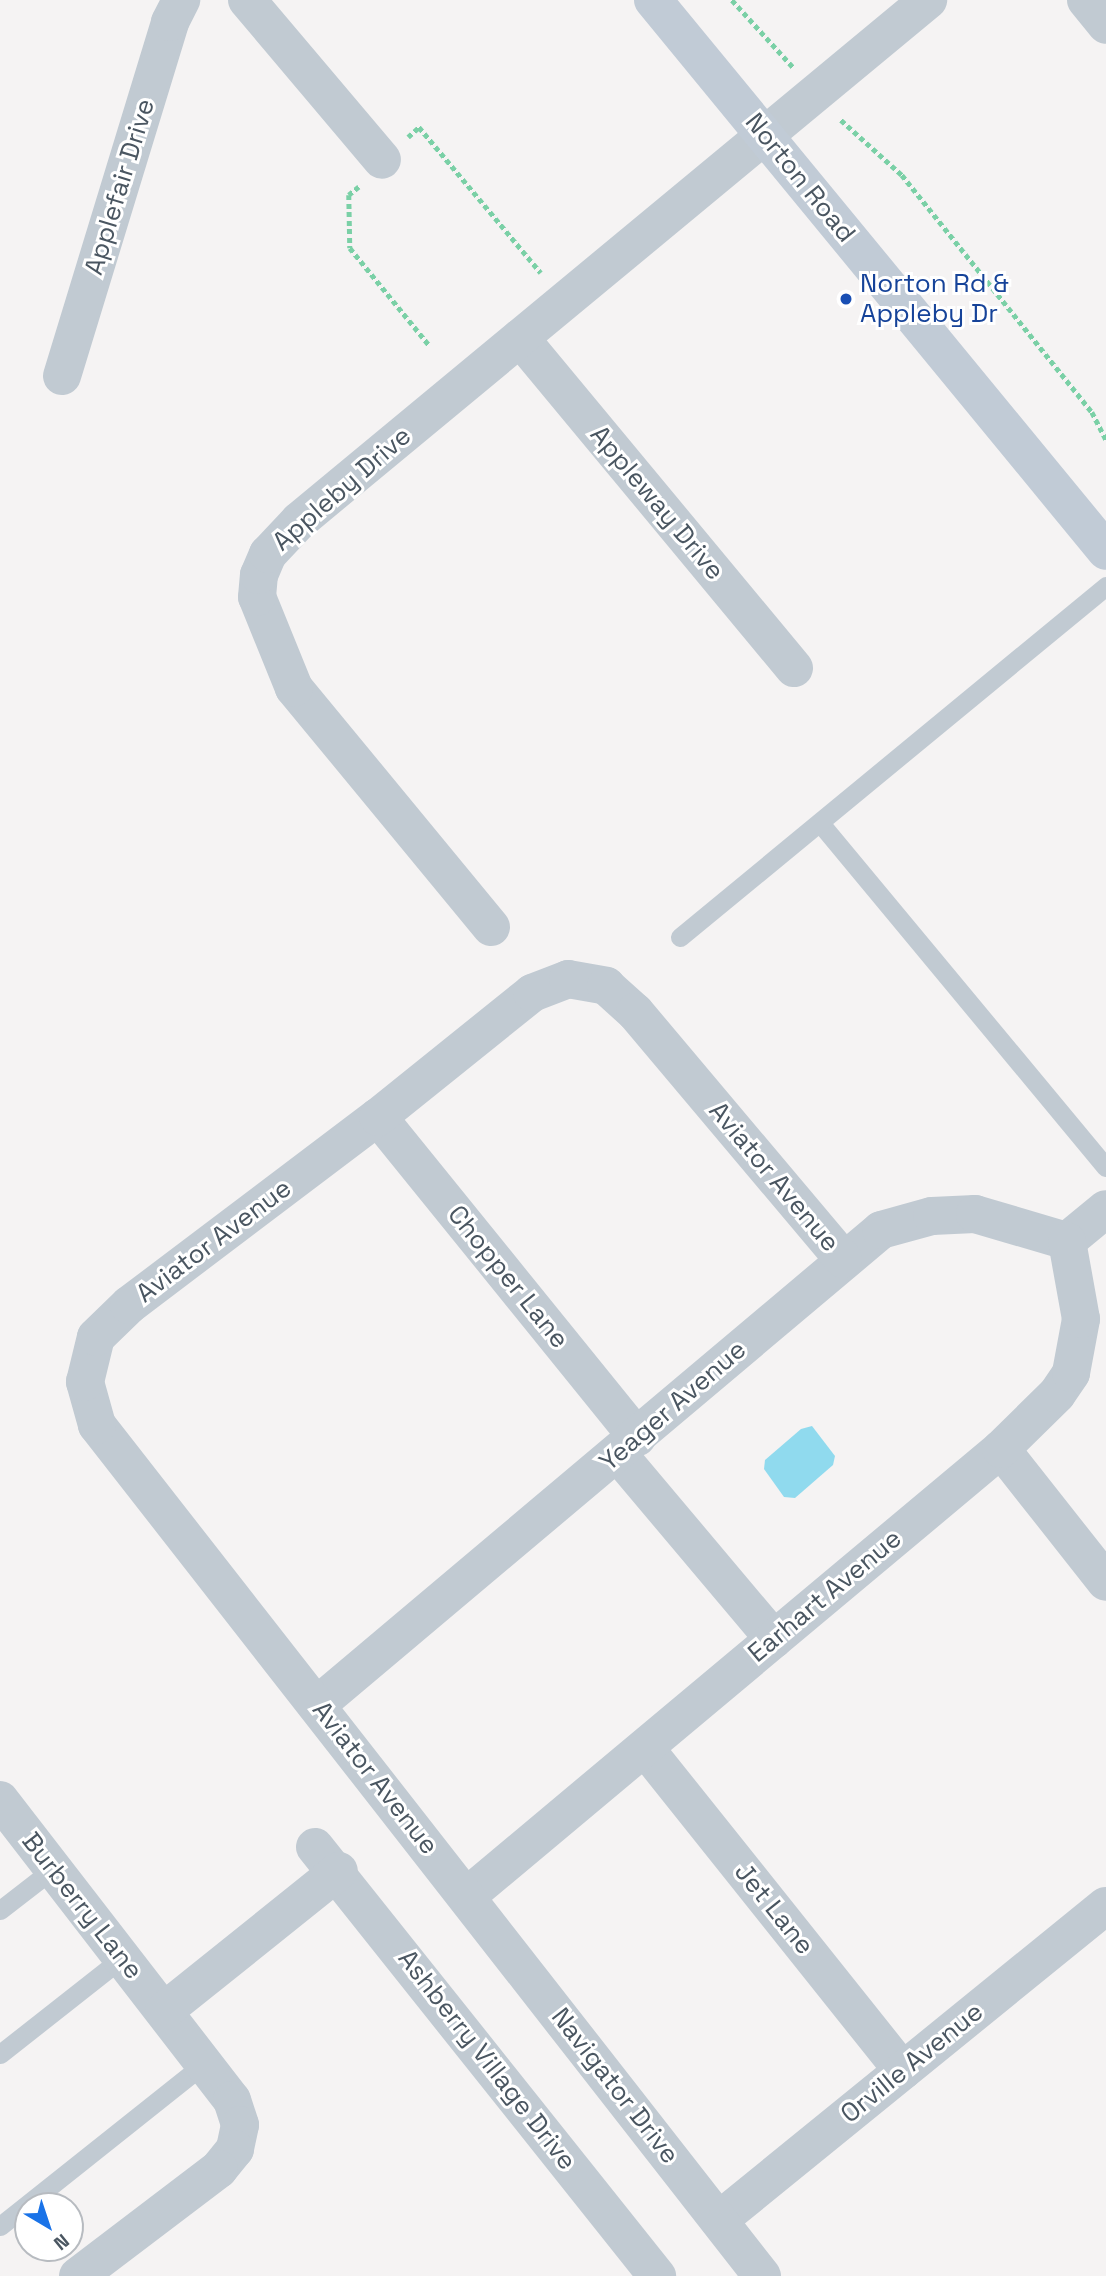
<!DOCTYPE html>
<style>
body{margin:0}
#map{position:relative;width:1106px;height:2276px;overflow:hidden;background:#f5f3f3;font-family:"Space Grotesk",sans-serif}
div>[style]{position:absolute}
.water>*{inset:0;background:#90daee}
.path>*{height:4.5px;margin-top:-2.25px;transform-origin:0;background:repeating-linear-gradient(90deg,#7ad0a6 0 5px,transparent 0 8.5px)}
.lane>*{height:19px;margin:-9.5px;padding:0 9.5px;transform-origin:9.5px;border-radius:9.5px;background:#c1cad2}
.street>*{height:38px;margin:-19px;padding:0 19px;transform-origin:19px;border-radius:19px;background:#c1cad2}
.secondary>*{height:38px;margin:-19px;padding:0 19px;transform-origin:19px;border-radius:19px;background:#c1cbd6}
.dots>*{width:19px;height:19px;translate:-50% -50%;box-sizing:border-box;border:4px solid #fff;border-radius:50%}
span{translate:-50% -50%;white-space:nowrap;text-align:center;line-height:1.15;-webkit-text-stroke:6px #fff;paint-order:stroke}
.street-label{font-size:26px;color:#4a5661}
.transit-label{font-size:26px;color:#164399}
.left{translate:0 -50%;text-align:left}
.north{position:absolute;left:14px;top:2192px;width:70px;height:70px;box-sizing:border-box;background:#fff;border:2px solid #b7bbc0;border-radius:50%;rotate:141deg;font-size:19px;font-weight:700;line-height:28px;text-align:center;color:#4a5661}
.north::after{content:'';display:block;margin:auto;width:24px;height:32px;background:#1a73e8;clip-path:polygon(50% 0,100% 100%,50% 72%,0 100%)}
</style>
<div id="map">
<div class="water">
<div style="clip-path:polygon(812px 1426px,835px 1456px,833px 1465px,795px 1498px,784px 1497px,764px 1469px,765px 1460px,801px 1429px)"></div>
</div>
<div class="path">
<div style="left:732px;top:0;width:91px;rotate:47.7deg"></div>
<div style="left:841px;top:120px;width:82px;rotate:42deg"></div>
<div style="left:902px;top:175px;width:304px;rotate:51.3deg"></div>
<div style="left:1092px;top:412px;width:31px;rotate:63deg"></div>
<div style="left:408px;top:137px;width:15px;rotate:-42deg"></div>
<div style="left:419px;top:127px;width:190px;rotate:50.1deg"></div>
<div style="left:359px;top:187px;width:13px;rotate:141deg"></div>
<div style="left:349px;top:195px;width:53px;rotate:88.9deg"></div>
<div style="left:350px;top:248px;width:127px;rotate:50.8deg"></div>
</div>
<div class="lane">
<div style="left:820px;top:823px;width:447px;rotate:50.3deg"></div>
<div style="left:680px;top:937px;width:552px;rotate:-39.49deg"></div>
<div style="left:0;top:1910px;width:67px;rotate:-37.7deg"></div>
<div style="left:0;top:2054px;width:155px;rotate:-38.2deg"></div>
<div style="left:0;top:2226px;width:260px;rotate:-38.5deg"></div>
</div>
<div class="street">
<div style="left:247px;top:0;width:209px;rotate:49.8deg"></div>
<div style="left:1086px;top:0;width:32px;rotate:51deg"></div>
<div style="left:520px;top:338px;width:429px;rotate:50.3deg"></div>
<div style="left:62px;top:376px;width:370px;rotate:-73deg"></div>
<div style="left:170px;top:22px;width:25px;rotate:-63deg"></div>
<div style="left:491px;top:927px;width:310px;rotate:-129.5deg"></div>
<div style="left:294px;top:688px;width:98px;rotate:-112.1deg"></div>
<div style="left:257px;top:597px;width:22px;rotate:-85deg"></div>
<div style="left:259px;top:575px;width:23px;rotate:-67deg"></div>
<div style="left:268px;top:554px;width:45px;rotate:-46.8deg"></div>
<div style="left:299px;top:521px;width:817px;rotate:-39.63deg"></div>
<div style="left:378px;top:1117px;width:412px;rotate:51deg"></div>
<div style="left:1067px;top:1241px;width:50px;rotate:-39.4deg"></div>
<div style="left:1001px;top:1449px;width:169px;rotate:51.7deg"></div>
<div style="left:618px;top:1454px;width:242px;rotate:49.9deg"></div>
<div style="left:317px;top:1705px;width:737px;rotate:-40.1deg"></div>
<div style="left:881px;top:1230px;width:53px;rotate:-15.4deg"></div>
<div style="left:932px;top:1216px;width:43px;rotate:-2.7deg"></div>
<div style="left:975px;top:1214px;width:96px;rotate:16.4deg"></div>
<div style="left:645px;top:1748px;width:413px;rotate:51.4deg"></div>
<div style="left:0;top:1800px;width:379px;rotate:52.3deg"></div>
<div style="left:232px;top:2100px;width:26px;rotate:72deg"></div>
<div style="left:240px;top:2125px;width:25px;rotate:102deg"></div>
<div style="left:235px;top:2149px;width:26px;rotate:129deg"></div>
<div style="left:219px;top:2169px;width:177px;rotate:142.8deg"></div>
<div style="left:315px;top:1847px;width:549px;rotate:51.44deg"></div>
<div style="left:467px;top:1896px;width:696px;rotate:-39.93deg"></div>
<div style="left:1001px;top:1449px;width:78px;rotate:-44.5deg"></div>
<div style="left:1057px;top:1394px;width:25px;rotate:-56deg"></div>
<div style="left:1071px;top:1373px;width:55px;rotate:-79.5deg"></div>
<div style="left:1081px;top:1319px;width:79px;rotate:-100.2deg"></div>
<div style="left:164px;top:2011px;width:224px;rotate:-38.7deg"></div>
<div style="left:719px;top:2220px;width:498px;rotate:-39.1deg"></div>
<div style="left:762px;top:2276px;width:1080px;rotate:-128.01deg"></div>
<div style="left:97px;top:1425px;width:45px;rotate:-105.6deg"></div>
<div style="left:85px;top:1382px;width:46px;rotate:-76.3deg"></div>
<div style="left:96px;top:1337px;width:46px;rotate:-44.1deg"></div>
<div style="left:129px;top:1305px;width:312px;rotate:-37.1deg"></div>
<div style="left:378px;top:1117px;width:198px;rotate:-38.8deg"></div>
<div style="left:532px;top:993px;width:39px;rotate:-21deg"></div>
<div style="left:568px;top:979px;width:39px;rotate:10deg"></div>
<div style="left:606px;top:986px;width:39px;rotate:42deg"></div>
<div style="left:635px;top:1012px;width:323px;rotate:49.9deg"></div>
</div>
<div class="secondary">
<div style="left:653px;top:0;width:713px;rotate:50.57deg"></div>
</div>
<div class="dots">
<div style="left:846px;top:299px;background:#1a4fb4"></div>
</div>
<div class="street-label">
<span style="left:800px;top:178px;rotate:51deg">Norton Road</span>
<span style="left:120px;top:187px;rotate:-73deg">Applefair Drive</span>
<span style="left:342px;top:489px;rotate:-41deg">Appleby Drive</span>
<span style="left:657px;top:503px;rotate:50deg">Appleway Drive</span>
<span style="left:774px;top:1177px;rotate:50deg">Aviator Avenue</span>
<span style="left:214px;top:1241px;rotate:-37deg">Aviator Avenue</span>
<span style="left:508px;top:1277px;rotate:51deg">Chopper Lane</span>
<span style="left:673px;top:1406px;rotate:-41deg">Yeager Avenue</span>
<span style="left:825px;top:1596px;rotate:-40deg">Earhart Avenue</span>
<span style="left:375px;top:1778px;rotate:52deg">Aviator Avenue</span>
<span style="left:82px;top:1906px;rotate:52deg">Burberry Lane</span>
<span style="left:774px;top:1909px;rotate:51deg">Jet Lane</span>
<span style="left:487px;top:2060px;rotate:52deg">Ashberry Village Drive</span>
<span style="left:912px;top:2063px;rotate:-39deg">Orville Avenue</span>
<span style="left:615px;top:2086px;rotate:52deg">Navigator Drive</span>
</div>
<div class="transit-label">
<span class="left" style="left:860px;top:299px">Norton Rd &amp;<br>Appleby Dr</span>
</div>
<div class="north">N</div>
</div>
